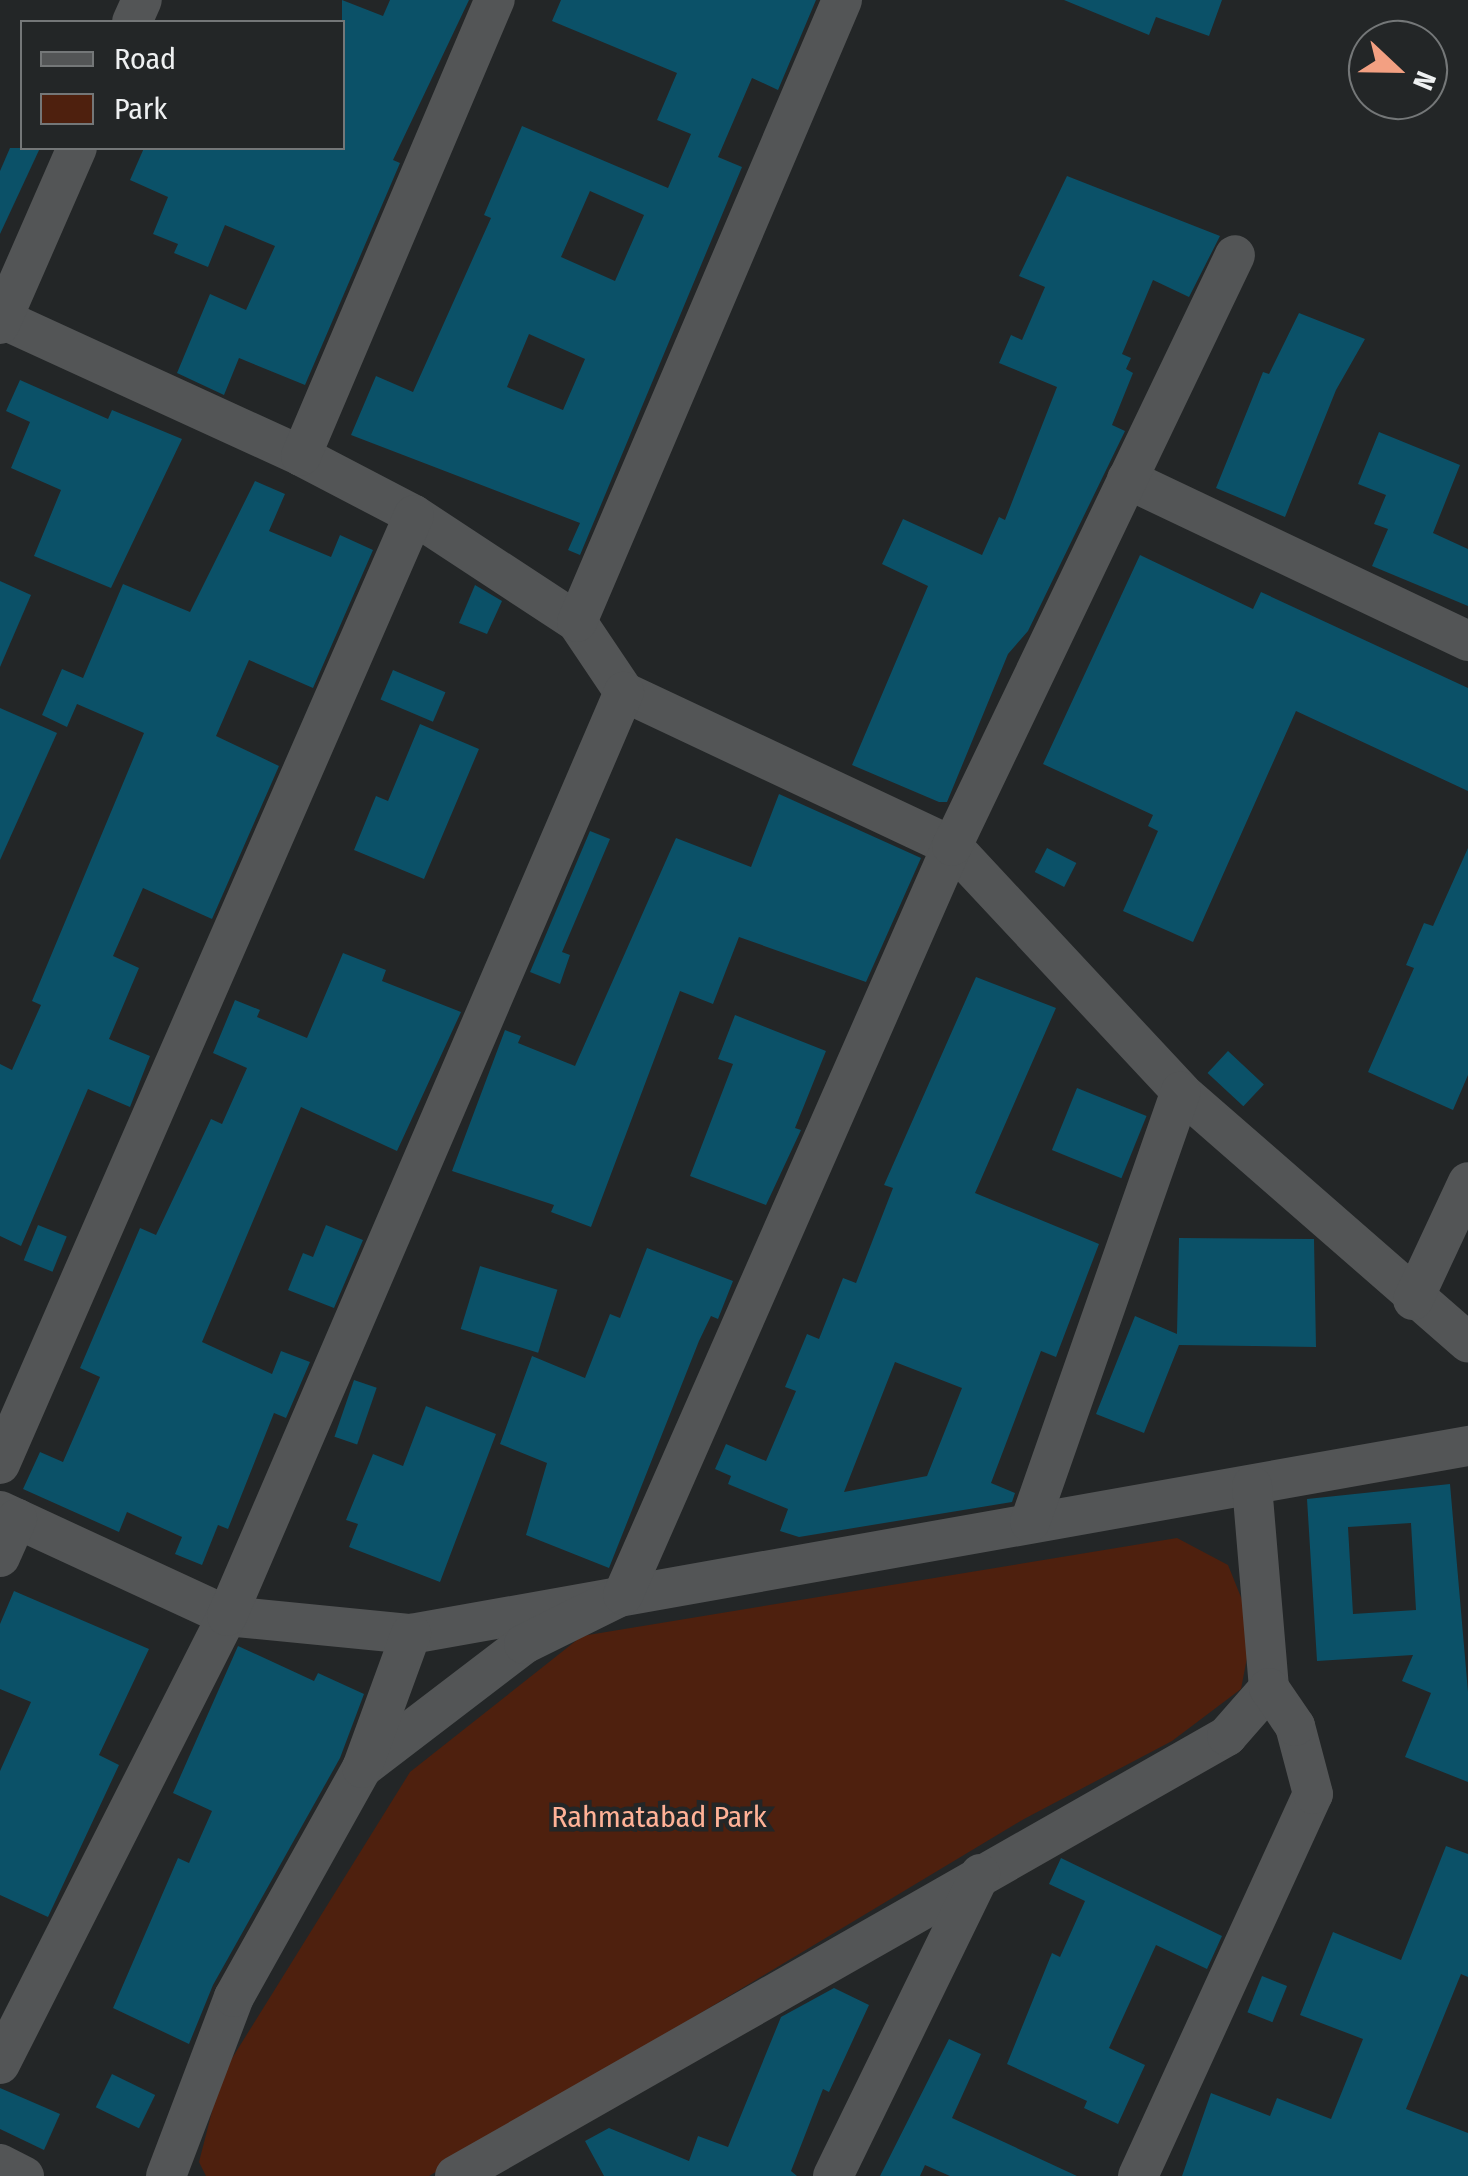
<!DOCTYPE html>
<style>
body{margin:0}
#map{position:relative;width:1468px;height:2176px;overflow:hidden;background:#232627;font-family:"Fira Sans Condensed",sans-serif}
div>[style]{position:absolute}
.green>*{inset:0;background:#4e200e}
.building>*{inset:0;background:#0b5168;transform-origin:0 0}
.minor>*{height:40px;margin:-20px;padding:0 20px;transform-origin:20px;border-radius:20px;background:#535556}
span{translate:-50% -50%;white-space:nowrap;text-align:center;line-height:1.15;-webkit-text-stroke:9px #232627;paint-order:stroke}
.park-label{font-size:30px;color:#ffb297}
.legend{position:absolute;left:20px;top:20px;width:325px;height:130px;box-sizing:border-box;background:#232627;border:2px solid #747778;margin:0;padding:12px 18px;list-style:none;font-size:30px;color:#eef0f1}
.legend li{display:flex;align-items:center;gap:20px;height:50px}
.legend b{width:50px;border:2px solid #747778}
.north{position:absolute;left:1348px;top:20px;width:100px;height:100px;box-sizing:border-box;background:#232627;border:2px solid #747778;border-radius:50%;rotate:112deg;font-size:28px;font-weight:700;line-height:40px;text-align:center;color:#eef0f1}
.north::after{content:'';display:block;margin:auto;width:35px;height:45px;background:#f3a082;clip-path:polygon(50% 0,100% 100%,50% 72%,0 100%)}
</style>
<div id="map">
<div class="green">
<div style="clip-path:polygon(1177px 1538px,1228px 1565px,1253px 1627px,1241px 1689px,1172px 1741px,1024px 1819px,429px 2176px,206px 2176px,199px 2162px,221px 2076px,410px 1772px,582px 1636px)"></div>
</div>
<div class="building">
<div style="clip-path:polygon(342px 0,383px 16px,390px 0,469px 0,393px 160px,400px 163px,305px 385px,239px 358px,224px 395px,177px 373px,210px 294px,246px 310px,275px 246px,225px 225px,208px 267px,174px 253px,178px 244px,153px 234px,168px 197px,130px 180px,144px 148px,342px 148px)"></div>
<div style="clip-path:polygon(evenodd,561px 0,816px 0,778px 90px,752px 78px,718px 157px,742px 167px,580px 555px,568px 550px,580px 523px,351px 435px,376px 376px,413px 392px,491px 218px,484px 215px,522px 126px,668px 188px,691px 134px,657px 120px,677px 73px,552px 21px,561px 0,590px 191px,644px 215px,615px 281px,561px 257px,590px 191px,561px 0,529px 334px,585px 359px,563px 410px,507px 387px,529px 334px)"></div>
<div style="clip-path:polygon(1064px 0,1222px 0,1209px 36px,1156px 17px,1149px 35px)"></div>
<div style="clip-path:polygon(10px 148px,40px 148px,0 234px,0 171px)"></div>
<div style="clip-path:polygon(1067px 176px,1220px 236px,1189px 297px,1153px 280px,1122px 354px,1131px 358px,1126px 369px,1133px 373px,1112px 425px,1125px 431px,1028px 631px,1008px 654px,947px 802px,939px 802px,852px 765px,928px 586px,882px 564px,903px 519px,982px 555px,999px 517px,1005px 520px,1057px 387px,999px 363px,1011px 335px,1022px 340px,1045px 287px,1019px 276px)"></div>
<div style="clip-path:polygon(1299px 313px,1365px 339px,1336px 390px,1285px 517px,1216px 488px,1263px 372px,1269px 374px)"></div>
<div style="clip-path:polygon(20px 380px,108px 419px,112px 410px,182px 439px,111px 588px,34px 556px,61px 490px,11px 468px,30px 422px,6px 411px)"></div>
<div style="clip-path:polygon(1379px 432px,1460px 465px,1433px 533px,1468px 549px,1468px 606px,1372px 566px,1388px 529px,1374px 524px,1386px 495px,1358px 484px)"></div>
<div style="clip-path:polygon(255px 481px,285px 494px,269px 531px,331px 557px,340px 535px,373px 550px,313px 688px,249px 660px,216px 736px,279px 766px,212px 919px,143px 888px,113px 956px,139px 968px,109px 1039px,150px 1056px,130px 1107px,88px 1089px,21px 1246px,0 1236px,0 1064px,12px 1070px,41px 1005px,32px 1001px,144px 733px,77px 704px,67px 727px,42px 715px,62px 669px,83px 678px,123px 584px,190px 612px)"></div>
<div style="clip-path:polygon(1140px 555px,1253px 609px,1261px 592px,1468px 688px,1468px 791px,1296px 711px,1193px 942px,1123px 911px,1158px 831px,1148px 826px,1153px 815px,1043px 764px)"></div>
<div style="clip-path:polygon(0 581px,31px 595px,0 667px)"></div>
<div style="clip-path:polygon(475px 585px,502px 601px,487px 634px,459px 623px)"></div>
<div style="left:393px;top:670px;width:57px;height:32px;rotate:23deg"></div>
<div style="clip-path:polygon(0 708px,57px 733px,0 860px)"></div>
<div style="clip-path:polygon(420px 724px,479px 749px,424px 879px,354px 850px,376px 796px,388px 801px)"></div>
<div style="clip-path:polygon(779px 794px,921px 858px,866px 982px,739px 937px,713px 1004px,680px 991px,591px 1227px,551px 1212px,554px 1205px,452px 1171px,505px 1030px,521px 1036px,518px 1043px,575px 1066px,676px 838px,751px 867px)"></div>
<div style="clip-path:polygon(590px 831px,610px 839px,562px 952px,570px 955px,560px 984px,530px 972px)"></div>
<div style="left:1047px;top:848px;width:33px;height:27px;rotate:27deg"></div>
<div style="clip-path:polygon(1468px 848px,1468px 1075px,1453px 1110px,1368px 1072px,1414px 968px,1406px 965px,1424px 923px,1433px 926px)"></div>
<div style="clip-path:polygon(343px 953px,386px 970px,382px 981px,461px 1012px,397px 1151px,301px 1107px,202px 1342px,272px 1374px,281px 1351px,310px 1362px,286px 1418px,274px 1413px,228px 1529px,218px 1525px,202px 1565px,175px 1554px,182px 1537px,127px 1512px,119px 1532px,23px 1489px,40px 1452px,63px 1462px,100px 1377px,80px 1368px,140px 1228px,156px 1235px,211px 1119px,222px 1124px,247px 1068px,213px 1053px,235px 1000px,260px 1010px,257px 1017px,307px 1038px)"></div>
<div style="clip-path:polygon(evenodd,976px 977px,1056px 1008px,975px 1193px,1099px 1244px,1056px 1357px,1041px 1351px,991px 1483px,1015px 1493px,1012px 1502px,799px 1537px,780px 1531px,788px 1509px,728px 1484px,731px 1476px,715px 1469px,726px 1444px,766px 1461px,796px 1391px,785px 1387px,807px 1334px,819px 1339px,843px 1278px,856px 1283px,893px 1188px,884px 1185px,976px 977px,895px 1362px,962px 1388px,927px 1476px,844px 1492px,895px 1362px)"></div>
<div style="clip-path:polygon(735px 1015px,826px 1051px,795px 1128px,801px 1130px,766px 1205px,690px 1176px,733px 1064px,718px 1059px)"></div>
<div style="left:1228px;top:1051px;width:49px;height:30px;rotate:43deg"></div>
<div style="left:1077px;top:1088px;width:75px;height:67px;rotate:22deg"></div>
<div style="left:38px;top:1225px;width:31px;height:38px;rotate:22deg"></div>
<div style="clip-path:polygon(326px 1225px,363px 1240px,334px 1308px,288px 1290px,303px 1253px,313px 1257px)"></div>
<div style="clip-path:polygon(1179px 1238px,1314px 1239px,1316px 1347px,1179px 1345px,1144px 1433px,1096px 1414px,1135px 1316px,1177px 1334px)"></div>
<div style="clip-path:polygon(647px 1248px,733px 1281px,718px 1319px,711px 1316px,699px 1341px,609px 1568px,526px 1535px,547px 1463px,500px 1444px,532px 1356px,585px 1378px,610px 1314px,620px 1318px)"></div>
<div style="left:480px;top:1266px;width:81px;height:66px;rotate:17deg"></div>
<div style="left:354px;top:1380px;width:24px;height:60px;rotate:19deg"></div>
<div style="clip-path:polygon(426px 1406px,496px 1434px,440px 1582px,349px 1547px,358px 1524px,346px 1520px,373px 1454px,403px 1466px)"></div>
<div style="clip-path:polygon(evenodd,1450px 1484px,1468px 1692px,1468px 1782px,1405px 1757px,1431px 1693px,1402px 1681px,1413px 1655px,1317px 1661px,1307px 1499px,1450px 1484px,1411px 1523px,1416px 1610px,1353px 1614px,1348px 1527px,1411px 1523px)"></div>
<div style="clip-path:polygon(14px 1591px,149px 1649px,99px 1755px,119px 1765px,48px 1917px,0 1895px,0 1771px,31px 1702px,0 1689px,0 1624px)"></div>
<div style="clip-path:polygon(238px 1646px,314px 1681px,318px 1673px,364px 1694px,340px 1758px,213px 1985px,189px 2044px,113px 2008px,178px 1858px,189px 1863px,212px 1811px,173px 1793px)"></div>
<div style="clip-path:polygon(1446px 1846px,1468px 1854px,1468px 1977px,1461px 1974px,1406px 2109px,1468px 2133px,1468px 2176px,1182px 2176px,1211px 2093px,1270px 2116px,1277px 2098px,1331px 2119px,1363px 2039px,1300px 2015px,1333px 1932px,1401px 1960px)"></div>
<div style="clip-path:polygon(1061px 1858px,1222px 1936px,1207px 1969px,1156px 1945px,1109px 2048px,1145px 2065px,1118px 2124px,1084px 2108px,1087px 2101px,1007px 2064px,1052px 1953px,1060px 1957px,1085px 1901px,1049px 1884px)"></div>
<div style="left:1262px;top:1976px;width:27px;height:39px;rotate:22deg"></div>
<div style="clip-path:polygon(834px 1988px,869px 2005px,829px 2092px,823px 2089px,791px 2171px,797px 2176px,604px 2176px,585px 2141px,609px 2128px,689px 2161px,698px 2136px,728px 2147px,781px 2017px)"></div>
<div style="clip-path:polygon(949px 2039px,981px 2054px,952px 2118px,1077px 2176px,950px 2176px,925px 2165px,920px 2176px,880px 2176px)"></div>
<div style="left:112px;top:2074px;width:48px;height:37px;rotate:26deg"></div>
<div style="clip-path:polygon(0 2088px,60px 2114px,44px 2150px,0 2129px)"></div>
</div>
<div class="minor">
<div style="left:132px;top:22px;width:24px;rotate:-66deg"></div>
<div style="left:0;top:318px;width:331px;rotate:24.6deg"></div>
<div style="left:301px;top:456px;width:127px;rotate:27.6deg"></div>
<div style="left:414px;top:515px;width:195px;rotate:33.3deg"></div>
<div style="left:577px;top:622px;width:84px;rotate:56.1deg"></div>
<div style="left:624px;top:692px;width:362px;rotate:25.2deg"></div>
<div style="left:952px;top:846px;width:336px;rotate:47deg"></div>
<div style="left:1181px;top:1092px;width:381px;rotate:41.1deg"></div>
<div style="left:0;top:324px;width:192px;rotate:-66.4deg"></div>
<div style="left:301px;top:456px;width:496px;rotate:-67deg"></div>
<div style="left:1127px;top:479px;width:378px;rotate:25.4deg"></div>
<div style="left:577px;top:622px;width:676px;rotate:-66.92deg"></div>
<div style="left:1413px;top:1300px;width:130px;rotate:-65deg"></div>
<div style="left:0;top:1464px;width:1035px;rotate:-66.43deg"></div>
<div style="left:0;top:1511px;width:250px;rotate:24.8deg"></div>
<div style="left:227px;top:1616px;width:185px;rotate:5.6deg"></div>
<div style="left:411px;top:1634px;width:1074px;rotate:-10.09deg"></div>
<div style="left:1030px;top:1522px;width:456px;rotate:-70.7deg"></div>
<div style="left:0;top:1557px;width:42px;rotate:-65.9deg"></div>
<div style="left:362px;top:1768px;width:204px;rotate:-37.4deg"></div>
<div style="left:524px;top:1644px;width:110px;rotate:-26.3deg"></div>
<div style="left:623px;top:1595px;width:818px;rotate:-66.29deg"></div>
<div style="left:952px;top:846px;width:655px;rotate:-64.41deg"></div>
<div style="left:0;top:2064px;width:502px;rotate:-63.13deg"></div>
<div style="left:227px;top:1616px;width:1006px;rotate:-66.75deg"></div>
<div style="left:0;top:2164px;width:27px;rotate:27deg"></div>
<div style="left:166px;top:2176px;width:191px;rotate:-69.2deg"></div>
<div style="left:234px;top:1997px;width:262px;rotate:-60.8deg"></div>
<div style="left:362px;top:1768px;width:143px;rotate:-69.9deg"></div>
<div style="left:455px;top:2176px;width:889px;rotate:-29.68deg"></div>
<div style="left:1227px;top:1736px;width:64px;rotate:-48.8deg"></div>
<div style="left:1269px;top:1688px;width:203px;rotate:-94.8deg"></div>
<div style="left:833px;top:2176px;width:336px;rotate:-64deg"></div>
<div style="left:1138px;top:2176px;width:420px;rotate:-65.4deg"></div>
<div style="left:1313px;top:1794px;width:70px;rotate:-104.8deg"></div>
<div style="left:1295px;top:1726px;width:46px;rotate:-124.4deg"></div>
</div>
<div class="park-label">
<span style="left:659px;top:1817px">Rahmatabad Park</span>
</div>
<ul class="legend">
<li><b style="height:12px;background:#535556"></b>Road</li>
<li><b style="height:28px;background:#4e200e"></b>Park</li>
</ul>
<div class="north">N</div>
</div>
